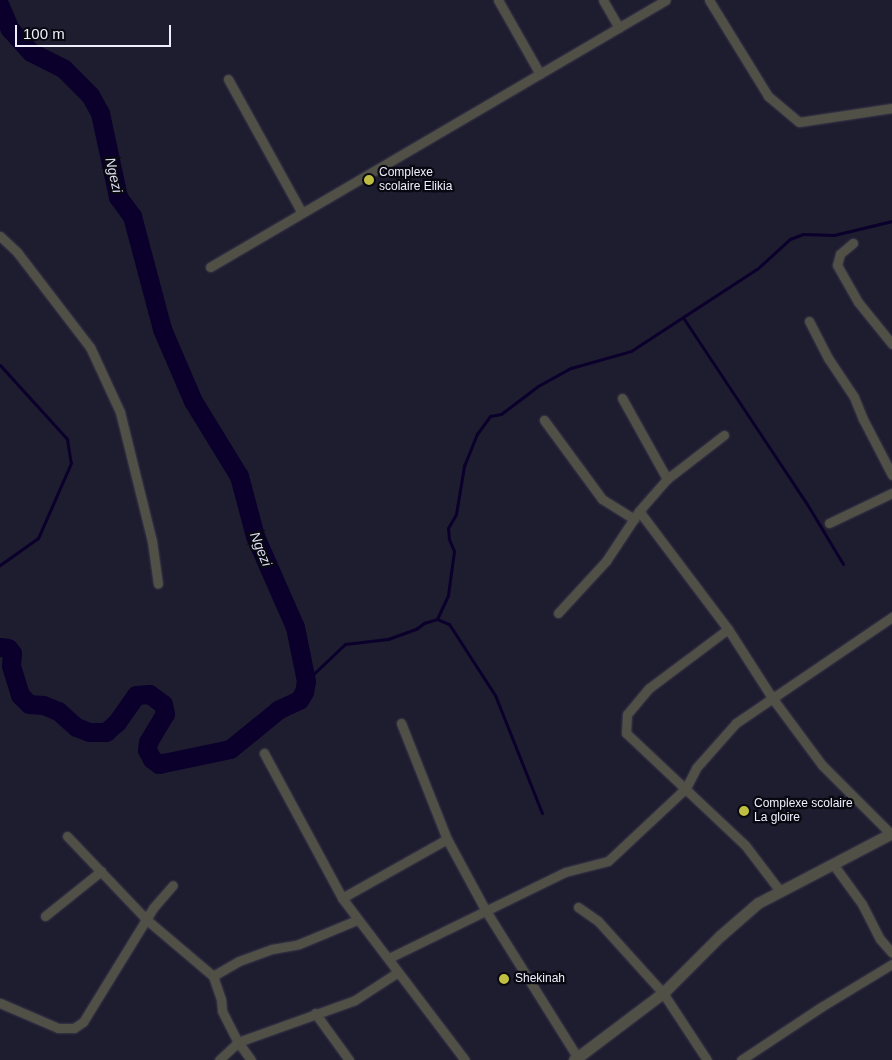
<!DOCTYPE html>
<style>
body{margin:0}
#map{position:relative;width:892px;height:1060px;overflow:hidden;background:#1e1c2f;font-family:Arial,sans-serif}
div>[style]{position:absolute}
.stream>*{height:3px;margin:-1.5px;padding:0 1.5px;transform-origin:1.5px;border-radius:1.5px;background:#0b002b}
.river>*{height:19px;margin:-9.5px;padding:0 9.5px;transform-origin:9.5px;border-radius:9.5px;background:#0b002b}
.roads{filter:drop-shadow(0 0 1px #3b394c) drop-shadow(0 0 1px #3b394c)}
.minor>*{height:9px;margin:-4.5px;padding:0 4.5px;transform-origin:4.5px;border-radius:4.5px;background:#505046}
.tertiary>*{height:11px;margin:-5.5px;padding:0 5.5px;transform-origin:5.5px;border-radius:5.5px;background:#505046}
.dots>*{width:14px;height:14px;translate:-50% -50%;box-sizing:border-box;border:2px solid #080810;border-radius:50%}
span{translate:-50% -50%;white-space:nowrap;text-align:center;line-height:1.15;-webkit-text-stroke:4.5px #080810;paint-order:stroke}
.poi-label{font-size:12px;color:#efeefc}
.left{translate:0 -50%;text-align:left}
.water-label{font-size:14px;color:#dfdef3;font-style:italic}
.scale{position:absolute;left:15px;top:25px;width:156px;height:22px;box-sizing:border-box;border:2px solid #efeefc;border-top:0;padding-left:6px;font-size:15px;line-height:18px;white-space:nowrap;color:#efeefc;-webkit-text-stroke:4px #080810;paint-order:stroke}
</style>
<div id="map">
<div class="stream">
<div style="left:684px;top:319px;width:222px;rotate:56.4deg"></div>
<div style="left:807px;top:504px;width:70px;rotate:59deg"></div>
<div style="left:0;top:365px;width:100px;rotate:47.8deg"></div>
<div style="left:67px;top:439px;width:24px;rotate:81deg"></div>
<div style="left:71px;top:463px;width:82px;rotate:113.7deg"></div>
<div style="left:38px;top:538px;width:47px;rotate:144.6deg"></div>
<div style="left:437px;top:619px;width:13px;rotate:23deg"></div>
<div style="left:449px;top:624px;width:85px;rotate:57.1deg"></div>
<div style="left:495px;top:695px;width:127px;rotate:68.3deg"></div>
<div style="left:306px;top:681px;width:54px;rotate:-43.5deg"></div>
<div style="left:345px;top:644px;width:43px;rotate:-6.6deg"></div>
<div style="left:388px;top:639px;width:30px;rotate:-20deg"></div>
<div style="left:416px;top:629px;width:10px;rotate:-37deg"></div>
<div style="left:424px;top:623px;width:14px;rotate:-17deg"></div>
<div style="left:437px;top:619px;width:26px;rotate:-65deg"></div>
<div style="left:448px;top:595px;width:44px;rotate:-82.2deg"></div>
<div style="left:454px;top:551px;width:13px;rotate:-113deg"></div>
<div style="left:449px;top:539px;width:11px;rotate:-95deg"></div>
<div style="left:448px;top:528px;width:16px;rotate:-60deg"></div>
<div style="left:456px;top:514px;width:49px;rotate:-80.5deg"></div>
<div style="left:464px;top:466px;width:35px;rotate:-68deg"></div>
<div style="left:477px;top:434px;width:22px;rotate:-54deg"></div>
<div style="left:490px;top:416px;width:11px;rotate:-10deg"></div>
<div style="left:501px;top:414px;width:46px;rotate:-37.1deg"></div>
<div style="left:538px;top:386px;width:38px;rotate:-29deg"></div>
<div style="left:571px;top:368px;width:62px;rotate:-15.8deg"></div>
<div style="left:631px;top:351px;width:150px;rotate:-33.1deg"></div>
<div style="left:757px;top:269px;width:45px;rotate:-42.3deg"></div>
<div style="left:790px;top:239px;width:14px;rotate:-21deg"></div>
<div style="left:803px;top:234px;width:31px;rotate:2deg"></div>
<div style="left:834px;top:235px;width:60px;rotate:-13.6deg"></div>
</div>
<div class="river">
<div style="left:0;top:6px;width:25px;rotate:67deg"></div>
<div style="left:10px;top:29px;width:31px;rotate:48deg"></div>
<div style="left:31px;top:52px;width:37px;rotate:27deg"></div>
<div style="left:64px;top:69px;width:37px;rotate:45deg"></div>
<div style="left:90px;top:95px;width:21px;rotate:61deg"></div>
<div style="left:100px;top:113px;width:86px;rotate:77.9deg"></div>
<div style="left:118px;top:197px;width:24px;rotate:54deg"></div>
<div style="left:132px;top:216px;width:117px;rotate:75.1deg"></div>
<div style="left:162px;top:329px;width:78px;rotate:66.7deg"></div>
<div style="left:193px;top:401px;width:88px;rotate:58.5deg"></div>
<div style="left:239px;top:476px;width:62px;rotate:75.1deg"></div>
<div style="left:255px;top:536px;width:99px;rotate:66.3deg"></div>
<div style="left:295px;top:627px;width:55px;rotate:78.5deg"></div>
<div style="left:306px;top:681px;width:11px;rotate:100deg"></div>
<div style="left:304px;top:692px;width:9px;rotate:122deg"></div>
<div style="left:299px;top:700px;width:23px;rotate:155deg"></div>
<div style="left:278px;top:710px;width:62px;rotate:140.9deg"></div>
<div style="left:230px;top:749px;width:73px;rotate:168.1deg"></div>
<div style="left:159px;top:764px;width:9px;rotate:-144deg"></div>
<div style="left:152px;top:759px;width:10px;rotate:-119deg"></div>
<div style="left:147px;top:750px;width:8px;rotate:-83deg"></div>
<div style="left:148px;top:742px;width:33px;rotate:-59deg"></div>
<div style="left:165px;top:714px;width:10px;rotate:-101deg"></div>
<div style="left:163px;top:704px;width:17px;rotate:-144deg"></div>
<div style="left:149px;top:694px;width:13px;rotate:176deg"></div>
<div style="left:136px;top:695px;width:33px;rotate:125deg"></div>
<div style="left:117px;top:722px;width:15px;rotate:138deg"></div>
<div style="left:106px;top:732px;width:17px;rotate:180deg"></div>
<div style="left:89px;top:732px;width:14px;rotate:-159deg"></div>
<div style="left:76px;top:727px;width:24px;rotate:-138deg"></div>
<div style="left:58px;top:711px;width:16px;rotate:-158deg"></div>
<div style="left:43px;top:705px;width:14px;rotate:-176deg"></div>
<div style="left:29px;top:704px;width:13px;rotate:-135deg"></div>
<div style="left:20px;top:695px;width:31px;rotate:-107deg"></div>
<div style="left:11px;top:665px;width:12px;rotate:-85deg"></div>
<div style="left:12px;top:653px;width:6px;rotate:-129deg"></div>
<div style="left:8px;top:648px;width:8px;rotate:-173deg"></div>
</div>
<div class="roads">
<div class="minor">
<div style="left:498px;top:0;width:85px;rotate:60.4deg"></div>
<div style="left:603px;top:0;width:32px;rotate:60deg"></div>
<div style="left:709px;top:0;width:113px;rotate:58.4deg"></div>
<div style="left:768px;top:96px;width:40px;rotate:40deg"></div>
<div style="left:799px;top:122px;width:94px;rotate:-8.6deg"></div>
<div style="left:228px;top:79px;width:153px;rotate:61.1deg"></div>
<div style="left:0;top:236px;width:23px;rotate:43deg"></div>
<div style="left:17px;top:252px;width:120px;rotate:52.5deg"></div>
<div style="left:90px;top:347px;width:72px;rotate:65.2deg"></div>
<div style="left:120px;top:412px;width:133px;rotate:76.1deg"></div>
<div style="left:152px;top:541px;width:43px;rotate:82.1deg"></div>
<div style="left:853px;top:243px;width:17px;rotate:140deg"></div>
<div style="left:840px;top:254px;width:11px;rotate:105deg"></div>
<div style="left:837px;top:265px;width:43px;rotate:60.4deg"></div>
<div style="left:858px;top:302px;width:54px;rotate:51deg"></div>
<div style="left:210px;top:267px;width:528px;rotate:-30.35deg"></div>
<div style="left:809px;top:321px;width:42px;rotate:62.8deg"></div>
<div style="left:828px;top:358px;width:47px;rotate:56.3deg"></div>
<div style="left:854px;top:397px;width:24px;rotate:68deg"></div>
<div style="left:863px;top:419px;width:63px;rotate:62.6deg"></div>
<div style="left:622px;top:398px;width:93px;rotate:60.9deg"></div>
<div style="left:544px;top:420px;width:98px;rotate:53.7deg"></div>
<div style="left:602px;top:499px;width:38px;rotate:32deg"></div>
<div style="left:639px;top:511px;width:148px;rotate:53deg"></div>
<div style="left:728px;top:629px;width:83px;rotate:57.3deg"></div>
<div style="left:773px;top:699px;width:82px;rotate:53.4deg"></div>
<div style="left:822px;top:765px;width:99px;rotate:45deg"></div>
<div style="left:829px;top:523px;width:70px;rotate:-25.5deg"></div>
<div style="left:558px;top:613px;width:71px;rotate:-47.3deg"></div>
<div style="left:606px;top:561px;width:60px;rotate:-56.6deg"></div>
<div style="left:639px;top:511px;width:43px;rotate:-48.8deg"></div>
<div style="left:667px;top:479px;width:72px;rotate:-37.7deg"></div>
<div style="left:728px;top:629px;width:99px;rotate:143.2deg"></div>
<div style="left:649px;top:688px;width:34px;rotate:130deg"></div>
<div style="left:627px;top:714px;width:19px;rotate:93deg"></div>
<div style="left:626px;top:733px;width:163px;rotate:43.3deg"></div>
<div style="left:745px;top:845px;width:58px;rotate:52.7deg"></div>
<div style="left:401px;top:723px;width:125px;rotate:68.4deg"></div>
<div style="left:447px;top:839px;width:82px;rotate:61.6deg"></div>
<div style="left:486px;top:911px;width:173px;rotate:58deg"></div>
<div style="left:264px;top:753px;width:165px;rotate:61.7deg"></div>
<div style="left:342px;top:898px;width:203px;rotate:52.8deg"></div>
<div style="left:67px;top:836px;width:116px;rotate:46.4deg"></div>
<div style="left:147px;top:920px;width:87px;rotate:40.3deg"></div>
<div style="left:213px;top:976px;width:24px;rotate:71deg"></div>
<div style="left:221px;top:999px;width:12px;rotate:85deg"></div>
<div style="left:222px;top:1011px;width:35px;rotate:63deg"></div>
<div style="left:238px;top:1042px;width:22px;rotate:54deg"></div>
<div style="left:833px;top:864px;width:49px;rotate:54.1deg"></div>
<div style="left:862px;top:904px;width:39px;rotate:63deg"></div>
<div style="left:880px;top:939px;width:18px;rotate:49deg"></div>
<div style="left:342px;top:898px;width:120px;rotate:-29.3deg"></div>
<div style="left:578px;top:907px;width:24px;rotate:35deg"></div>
<div style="left:598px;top:921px;width:97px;rotate:47.9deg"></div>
<div style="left:663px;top:993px;width:80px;rotate:56.7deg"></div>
<div style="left:45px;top:916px;width:72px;rotate:-38.8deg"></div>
<div style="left:389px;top:958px;width:196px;rotate:-26deg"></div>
<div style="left:565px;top:872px;width:44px;rotate:-14.3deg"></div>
<div style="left:608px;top:861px;width:107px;rotate:-43.1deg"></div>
<div style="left:686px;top:788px;width:22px;rotate:-63deg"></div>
<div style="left:696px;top:768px;width:60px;rotate:-48.4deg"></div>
<div style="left:736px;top:723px;width:189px;rotate:-34.2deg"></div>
<div style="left:213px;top:976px;width:30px;rotate:-30deg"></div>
<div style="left:239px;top:961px;width:35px;rotate:-20deg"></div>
<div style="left:272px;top:949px;width:27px;rotate:-10deg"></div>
<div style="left:299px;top:944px;width:63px;rotate:-22.5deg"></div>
<div style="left:0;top:1003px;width:63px;rotate:23.3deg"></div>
<div style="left:58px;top:1028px;width:16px"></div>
<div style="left:74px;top:1028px;width:11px;rotate:-34deg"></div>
<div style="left:83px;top:1022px;width:134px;rotate:-58.4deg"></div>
<div style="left:153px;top:908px;width:30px;rotate:-49deg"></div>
<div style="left:315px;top:1013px;width:58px;rotate:54.1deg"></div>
<div style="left:219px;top:1060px;width:26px;rotate:-43deg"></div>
<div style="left:238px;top:1042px;width:124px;rotate:-19.7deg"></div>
<div style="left:355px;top:1000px;width:51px;rotate:-33.1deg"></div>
<div style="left:741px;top:1060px;width:96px;rotate:-33.5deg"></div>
<div style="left:821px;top:1007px;width:83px;rotate:-31.2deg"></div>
</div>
<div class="tertiary">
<div style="left:574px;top:1060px;width:111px;rotate:-37deg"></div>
<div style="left:663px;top:993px;width:81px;rotate:-45deg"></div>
<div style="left:720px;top:936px;width:50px;rotate:-41deg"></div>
<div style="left:758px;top:903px;width:151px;rotate:-27.6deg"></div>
</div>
</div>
<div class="dots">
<div style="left:369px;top:180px;background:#c0be40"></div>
<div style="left:744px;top:811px;background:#c0be40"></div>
<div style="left:504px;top:979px;background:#c0be40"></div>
</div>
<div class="poi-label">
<span class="left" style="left:379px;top:180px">Complexe<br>scolaire Elikia</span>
<span class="left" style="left:754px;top:811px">Complexe scolaire<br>La gloire</span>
<span class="left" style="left:515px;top:979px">Shekinah</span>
</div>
<div class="water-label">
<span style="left:114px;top:175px;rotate:77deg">Ngezi</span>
<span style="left:261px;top:549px;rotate:68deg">Ngezi</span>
</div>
<div class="scale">100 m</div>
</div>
